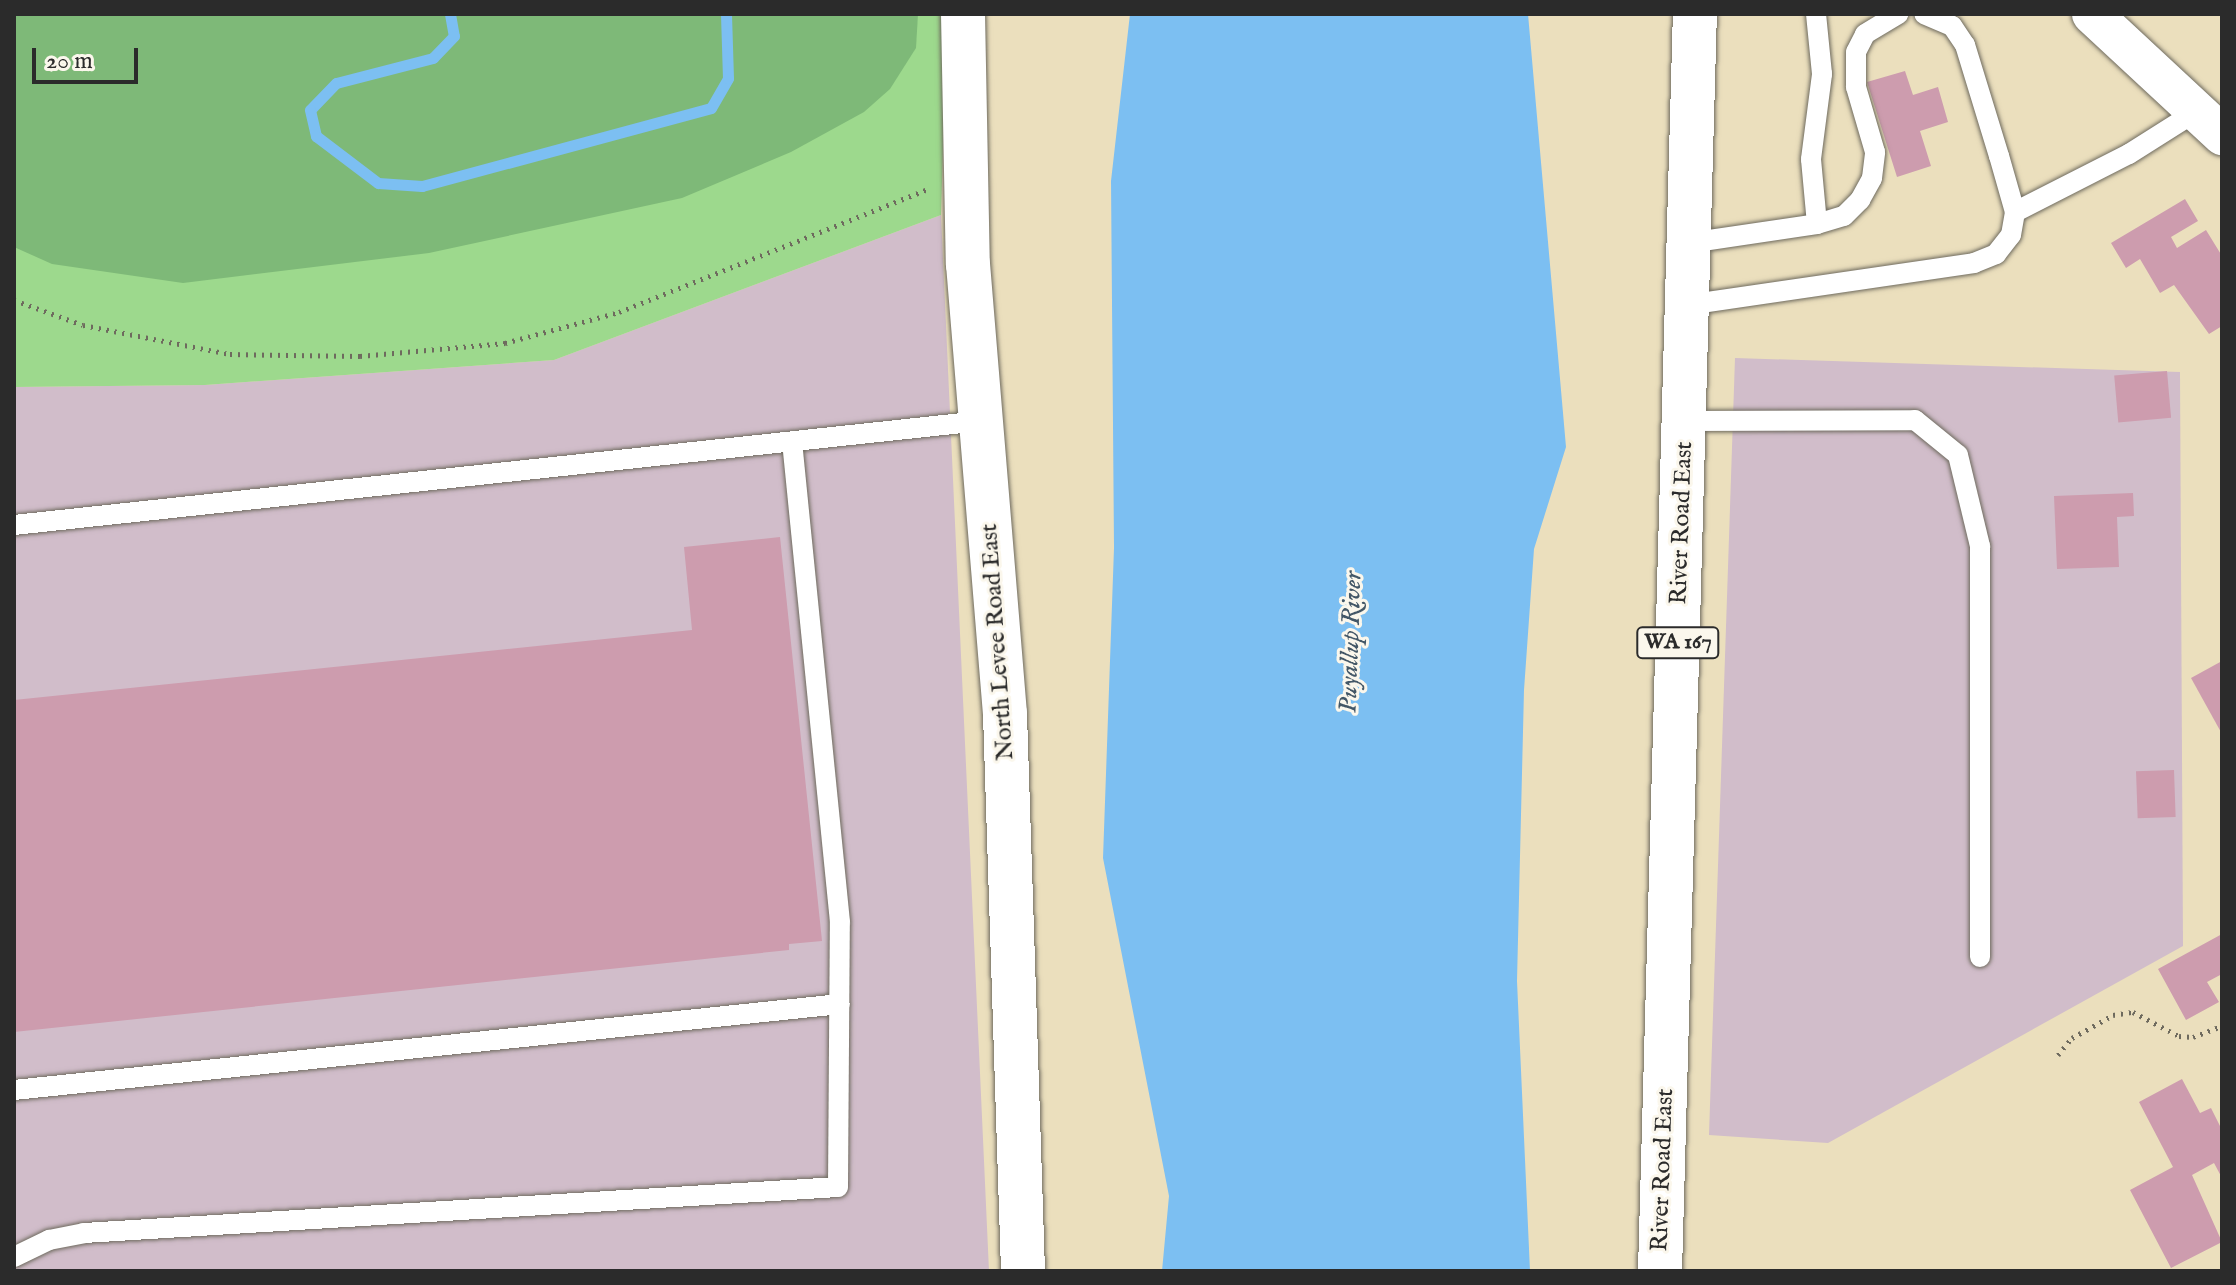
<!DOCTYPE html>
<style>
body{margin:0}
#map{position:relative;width:2236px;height:1285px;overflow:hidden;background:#ebdfbd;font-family:"IM FELL English",serif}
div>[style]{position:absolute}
.industrial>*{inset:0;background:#d1bdca}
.green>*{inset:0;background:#9dd98d}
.forest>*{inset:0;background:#7eb978}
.water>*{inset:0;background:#7cbff2}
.stream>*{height:11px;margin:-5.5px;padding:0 5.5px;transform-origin:5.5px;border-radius:5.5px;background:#7cbff2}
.building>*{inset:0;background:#cd9cae;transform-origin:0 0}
.path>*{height:5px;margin-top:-2.5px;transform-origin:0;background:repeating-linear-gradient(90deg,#6e6a5e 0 2px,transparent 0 8px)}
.roads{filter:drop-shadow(0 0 2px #6e6a5e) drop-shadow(0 0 2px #6e6a5e)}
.lane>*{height:20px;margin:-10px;padding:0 10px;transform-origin:10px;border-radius:10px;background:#fff}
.street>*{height:40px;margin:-20px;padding:0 20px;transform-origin:20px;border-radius:20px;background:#fff}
.secondary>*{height:44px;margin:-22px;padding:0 22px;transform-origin:22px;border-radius:22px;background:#fff}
.primary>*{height:44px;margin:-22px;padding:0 22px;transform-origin:22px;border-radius:22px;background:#fff}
span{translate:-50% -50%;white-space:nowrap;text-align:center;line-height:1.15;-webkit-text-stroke:6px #fbf7ec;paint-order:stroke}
.shield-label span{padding:2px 6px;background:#fbf7ec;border:2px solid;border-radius:6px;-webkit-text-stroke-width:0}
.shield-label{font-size:22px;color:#2b2b2b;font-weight:700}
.street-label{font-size:24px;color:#2b2b2b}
.water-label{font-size:26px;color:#435767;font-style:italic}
.frame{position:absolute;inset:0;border:16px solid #2b2b2b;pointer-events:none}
.scale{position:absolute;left:32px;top:48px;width:106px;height:36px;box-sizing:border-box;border:4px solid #2b2b2b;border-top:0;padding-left:10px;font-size:24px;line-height:28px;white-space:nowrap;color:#2b2b2b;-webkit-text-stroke:6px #fbf7ec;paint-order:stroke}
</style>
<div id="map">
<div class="industrial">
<div style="clip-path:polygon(941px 215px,989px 1271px,14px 1271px,14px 387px,205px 385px,554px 360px)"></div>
<div style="clip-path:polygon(1735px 358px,2180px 372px,2183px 946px,1828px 1143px,1709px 1135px)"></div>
</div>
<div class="green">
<div style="clip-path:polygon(14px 14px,947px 14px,941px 215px,554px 360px,205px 385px,14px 387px)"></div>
</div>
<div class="forest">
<div style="clip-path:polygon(14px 14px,918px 14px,916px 48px,890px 89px,864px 112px,791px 152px,682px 198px,429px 253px,183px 283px,52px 264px,14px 247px)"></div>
</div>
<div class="water">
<div style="clip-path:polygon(1130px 14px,1528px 14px,1566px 447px,1534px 549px,1524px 690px,1517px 981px,1530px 1271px,1162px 1271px,1169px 1196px,1103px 858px,1114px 548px,1111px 181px)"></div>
</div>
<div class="stream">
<div style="left:450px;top:14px;width:22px;rotate:80deg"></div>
<div style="left:454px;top:36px;width:30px;rotate:134deg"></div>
<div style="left:433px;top:58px;width:100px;rotate:165.5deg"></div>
<div style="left:336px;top:83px;width:37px;rotate:134deg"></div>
<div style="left:310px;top:110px;width:27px;rotate:77deg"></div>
<div style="left:316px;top:136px;width:78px;rotate:37.2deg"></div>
<div style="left:378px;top:183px;width:44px;rotate:3.9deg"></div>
<div style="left:422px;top:186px;width:299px;rotate:-15.1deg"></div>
<div style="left:711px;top:108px;width:34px;rotate:-60deg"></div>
<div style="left:728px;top:78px;width:64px;rotate:-91.8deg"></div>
</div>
<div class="building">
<div style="clip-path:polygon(1905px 71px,1913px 95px,1938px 87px,1948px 122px,1920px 131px,1931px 166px,1897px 177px,1867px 82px)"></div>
<div style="clip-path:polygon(2185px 199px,2198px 221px,2171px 237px,2177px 248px,2206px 230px,2222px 256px,2222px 326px,2209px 334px,2174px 285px,2160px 293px,2140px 259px,2126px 268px,2111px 243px)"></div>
<div style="left:2167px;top:371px;width:47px;height:53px;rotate:85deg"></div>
<div style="clip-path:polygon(2133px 493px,2134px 516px,2117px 517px,2119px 567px,2057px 569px,2054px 496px)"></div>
<div style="clip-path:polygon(780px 537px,822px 941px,789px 944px,789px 950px,14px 1032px,14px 700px,692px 630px,684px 547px)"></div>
<div style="clip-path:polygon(2222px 661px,2222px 734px,2191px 678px)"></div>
<div style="left:2174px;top:770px;width:47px;height:38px;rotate:88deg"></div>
<div style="clip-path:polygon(2222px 934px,2222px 974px,2207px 982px,2219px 1002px,2186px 1020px,2158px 969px)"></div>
<div style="clip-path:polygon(2182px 1079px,2200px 1113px,2211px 1108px,2222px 1130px,2222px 1178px,2214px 1163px,2192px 1175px,2222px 1242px,2171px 1268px,2130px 1190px,2173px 1167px,2139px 1102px)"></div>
</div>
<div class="path">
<div style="left:14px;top:300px;width:73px;rotate:19.9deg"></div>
<div style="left:83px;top:325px;width:150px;rotate:11.2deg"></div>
<div style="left:230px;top:354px;width:130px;rotate:0.9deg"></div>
<div style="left:360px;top:356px;width:146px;rotate:-5.1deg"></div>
<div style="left:505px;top:343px;width:118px;rotate:-15.2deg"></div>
<div style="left:619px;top:312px;width:333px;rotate:-21.7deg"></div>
<div style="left:2058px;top:1055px;width:22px;rotate:-51deg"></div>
<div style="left:2072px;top:1038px;width:47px;rotate:-29.3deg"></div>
<div style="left:2113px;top:1015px;width:20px;rotate:-9deg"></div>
<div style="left:2133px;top:1012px;width:52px;rotate:27.6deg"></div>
<div style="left:2179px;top:1036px;width:14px;rotate:4deg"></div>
<div style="left:2193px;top:1037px;width:31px;rotate:-21deg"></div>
</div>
<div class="roads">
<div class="lane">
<div style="left:2015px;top:212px;width:128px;rotate:-27deg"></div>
<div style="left:2129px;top:154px;width:80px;rotate:-32.3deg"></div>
<div style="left:1817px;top:224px;width:28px;rotate:-17deg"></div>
<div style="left:1844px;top:216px;width:23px;rotate:-45deg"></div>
<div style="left:1860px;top:200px;width:25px;rotate:-61deg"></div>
<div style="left:1872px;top:178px;width:26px;rotate:-83deg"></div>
<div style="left:1875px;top:152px;width:68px;rotate:-106.3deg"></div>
<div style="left:1856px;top:87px;width:35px;rotate:-90deg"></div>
<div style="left:1856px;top:52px;width:20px;rotate:-63deg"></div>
<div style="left:1865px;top:34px;width:39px;rotate:-31deg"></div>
<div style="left:1689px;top:243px;width:129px;rotate:-8.4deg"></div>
<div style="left:1817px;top:224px;width:65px;rotate:-95.3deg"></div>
<div style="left:1811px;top:159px;width:86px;rotate:-82.6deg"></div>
<div style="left:1822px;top:74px;width:60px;rotate:-95.7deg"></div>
<div style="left:1687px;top:305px;width:290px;rotate:-8.3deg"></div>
<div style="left:1974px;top:263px;width:24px;rotate:-22deg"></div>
<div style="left:1996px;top:254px;width:24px;rotate:-52deg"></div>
<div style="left:2011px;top:235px;width:23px;rotate:-80deg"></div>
<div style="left:2015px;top:212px;width:58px;rotate:-105.9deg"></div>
<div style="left:1999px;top:156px;width:116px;rotate:-107deg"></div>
<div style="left:1965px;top:45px;width:23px;rotate:-124deg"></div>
<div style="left:1952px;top:26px;width:30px;rotate:-157deg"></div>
<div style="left:1685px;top:421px;width:230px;rotate:-0.2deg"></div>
<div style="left:1915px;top:420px;width:55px;rotate:39.1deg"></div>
<div style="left:1958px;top:455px;width:94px;rotate:76.4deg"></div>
<div style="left:1980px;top:546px;width:411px;rotate:90deg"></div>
<div style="left:14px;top:525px;width:972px;rotate:-6.14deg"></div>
<div style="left:14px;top:1090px;width:830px;rotate:-5.94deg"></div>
<div style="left:14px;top:1257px;width:39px;rotate:-26deg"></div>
<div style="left:49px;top:1240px;width:36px;rotate:-11deg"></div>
<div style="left:84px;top:1233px;width:755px;rotate:-3.49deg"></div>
<div style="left:838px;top:1187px;width:265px;rotate:-89.6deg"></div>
<div style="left:840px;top:922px;width:482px;rotate:-95.7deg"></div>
</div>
<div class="street">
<div style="left:2092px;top:14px;width:178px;rotate:42.9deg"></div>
</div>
<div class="secondary">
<div style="left:963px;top:14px;width:250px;rotate:88.9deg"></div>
<div style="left:968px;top:264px;width:452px;rotate:85.3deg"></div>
<div style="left:1005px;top:714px;width:557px;rotate:88.15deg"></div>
</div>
<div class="primary">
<div style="left:1660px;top:1271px;width:1257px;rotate:-88.41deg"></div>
</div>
</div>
<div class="shield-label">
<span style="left:1678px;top:643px">WA 167</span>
</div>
<div class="street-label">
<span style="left:1682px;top:523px;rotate:-88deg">River Road East</span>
<span style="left:998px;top:642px;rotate:-94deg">North Levee Road East</span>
<span style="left:1663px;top:1170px;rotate:-88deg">River Road East</span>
</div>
<div class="water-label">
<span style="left:1351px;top:642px;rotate:-88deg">Puyallup River</span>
</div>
<div class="frame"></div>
<div class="scale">20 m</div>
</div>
